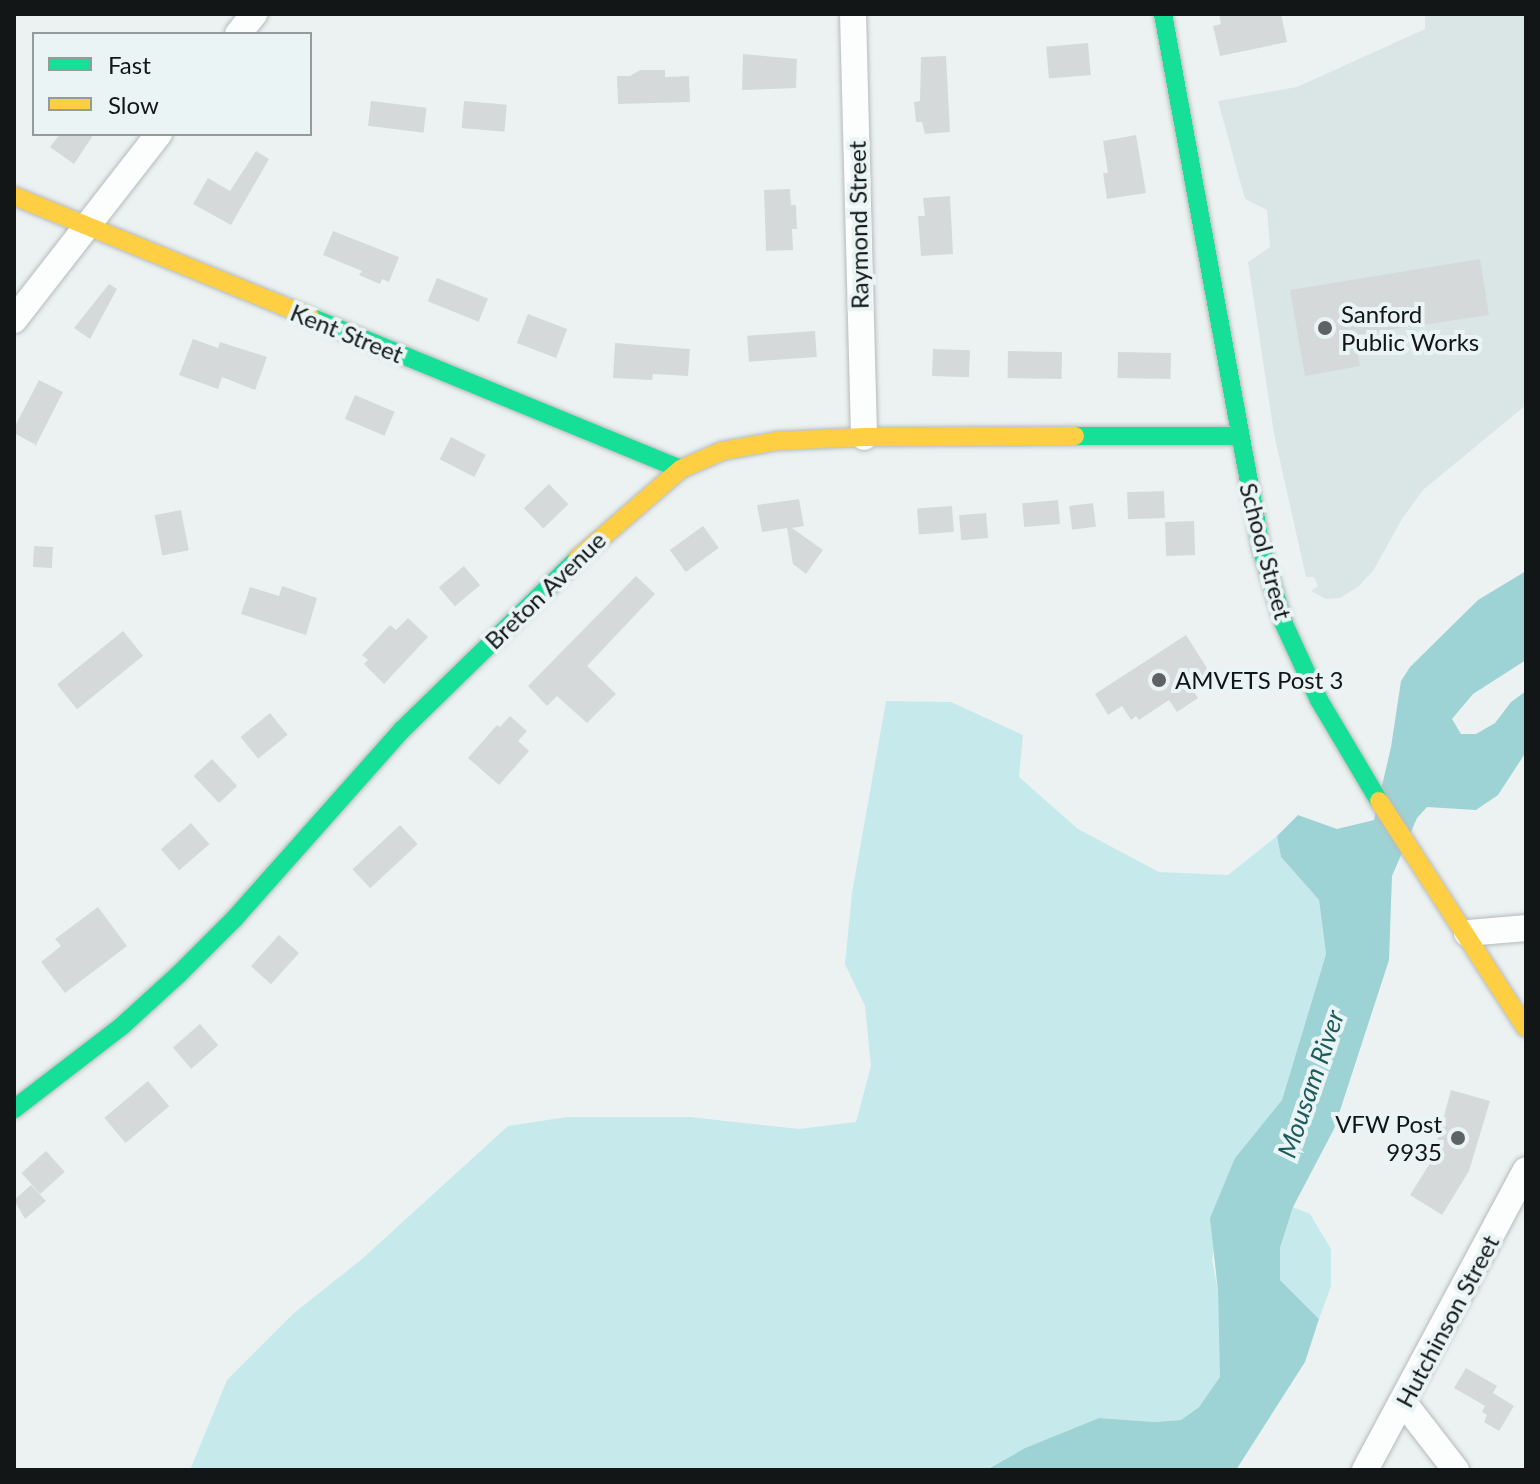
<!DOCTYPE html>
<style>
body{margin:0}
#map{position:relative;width:1540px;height:1484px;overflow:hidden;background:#ecf2f2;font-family:Lato,sans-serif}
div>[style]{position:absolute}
.built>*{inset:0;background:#dae6e6}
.green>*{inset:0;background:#c6eaeb}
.water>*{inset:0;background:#9ed3d5}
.building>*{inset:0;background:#d5d9da;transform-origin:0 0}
.roads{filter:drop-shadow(0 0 2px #b6baba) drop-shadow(0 0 2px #b6baba)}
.street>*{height:26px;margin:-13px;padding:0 13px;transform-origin:13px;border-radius:13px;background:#fcfdfd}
.fast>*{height:18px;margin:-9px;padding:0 9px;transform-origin:9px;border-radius:9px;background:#16e098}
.slow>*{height:18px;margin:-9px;padding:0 9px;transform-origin:9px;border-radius:9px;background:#ffcf43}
.dots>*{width:22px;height:22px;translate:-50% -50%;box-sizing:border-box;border:4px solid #eaf4f4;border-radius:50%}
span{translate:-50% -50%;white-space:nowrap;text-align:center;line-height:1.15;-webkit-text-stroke:8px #eaf4f4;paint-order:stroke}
.street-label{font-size:24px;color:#121616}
.poi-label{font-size:24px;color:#121616}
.left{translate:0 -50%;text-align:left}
.right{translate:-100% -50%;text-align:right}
.water-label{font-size:26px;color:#1d5b5e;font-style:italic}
.frame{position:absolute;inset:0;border:16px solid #121616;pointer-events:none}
.legend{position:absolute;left:32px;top:32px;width:280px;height:104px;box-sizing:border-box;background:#eaf4f4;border:2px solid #949b9b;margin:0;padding:10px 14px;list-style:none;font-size:24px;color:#121616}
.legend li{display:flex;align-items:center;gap:16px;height:40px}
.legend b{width:40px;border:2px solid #949b9b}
</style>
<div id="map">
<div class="built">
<div style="clip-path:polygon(1425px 14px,1526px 14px,1526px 405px,1423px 490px,1402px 519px,1373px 571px,1359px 586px,1340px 598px,1326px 599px,1311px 591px,1318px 586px,1314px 577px,1306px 577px,1274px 434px,1248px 262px,1270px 247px,1267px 210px,1245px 199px,1218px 101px,1297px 87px,1425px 29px)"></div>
</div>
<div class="green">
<div style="clip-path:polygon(886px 701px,951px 702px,1023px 735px,1019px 777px,1078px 829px,1159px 872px,1228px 875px,1277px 836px,1281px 857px,1319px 900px,1326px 954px,1282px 1100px,1235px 1158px,1212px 1259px,1218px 1291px,1221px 1377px,1199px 1407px,1181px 1420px,1155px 1422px,1099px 1418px,1025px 1448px,985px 1470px,190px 1470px,227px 1380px,294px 1313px,362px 1259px,508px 1126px,567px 1117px,690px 1117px,799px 1129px,856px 1122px,871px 1066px,865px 1006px,845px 964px,852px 893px)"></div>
<div style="clip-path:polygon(1293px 1207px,1310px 1214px,1331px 1249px,1331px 1286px,1319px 1319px,1280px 1280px,1280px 1248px)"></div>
</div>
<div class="water">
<div style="clip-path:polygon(1526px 571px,1526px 660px,1473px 694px,1452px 719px,1461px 734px,1476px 734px,1495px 723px,1511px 702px,1526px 691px,1526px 752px,1498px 795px,1476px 810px,1427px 807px,1417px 818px,1392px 876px,1389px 960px,1334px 1129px,1293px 1207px,1280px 1248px,1280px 1280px,1319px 1319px,1305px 1362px,1236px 1470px,986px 1470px,1025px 1448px,1099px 1418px,1155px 1422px,1181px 1420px,1199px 1407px,1220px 1377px,1218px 1291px,1210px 1218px,1235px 1158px,1282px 1100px,1326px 954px,1319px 900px,1281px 857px,1277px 836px,1298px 815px,1337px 829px,1374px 820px,1391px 747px,1401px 681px,1410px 667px,1478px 600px)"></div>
</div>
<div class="building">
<div style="clip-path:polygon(1219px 14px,1281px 14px,1287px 42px,1220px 56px,1213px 26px,1221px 24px)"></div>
<div style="left:1088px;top:43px;width:32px;height:42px;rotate:85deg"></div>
<div style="clip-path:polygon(743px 54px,797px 59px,796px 88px,742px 90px)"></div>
<div style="clip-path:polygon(946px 56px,950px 132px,925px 134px,922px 122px,916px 122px,914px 102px,920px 101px,921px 57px)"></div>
<div style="clip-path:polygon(640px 70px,665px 70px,665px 77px,689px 76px,690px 102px,618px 104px,617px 76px,630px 76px)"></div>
<div style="left:371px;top:101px;width:56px;height:25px;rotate:7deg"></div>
<div style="left:464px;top:101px;width:43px;height:27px;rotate:5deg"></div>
<div style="clip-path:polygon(60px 134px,94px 134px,74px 164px,50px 147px)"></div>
<div style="clip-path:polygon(1136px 135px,1146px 193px,1107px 199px,1103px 173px,1108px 173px,1103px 141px)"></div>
<div style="clip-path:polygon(256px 151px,269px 159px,231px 225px,193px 204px,208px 178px,230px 191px)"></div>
<div style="clip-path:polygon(790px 189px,791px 205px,796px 205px,797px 229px,792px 229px,793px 250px,766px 251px,764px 190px)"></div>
<div style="clip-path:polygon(950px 196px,953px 254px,921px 256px,918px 216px,925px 216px,923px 198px)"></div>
<div style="clip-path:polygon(333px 231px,399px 257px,389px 282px,382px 279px,380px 284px,359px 275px,362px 271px,323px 255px)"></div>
<div style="clip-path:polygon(1480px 259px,1489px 315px,1355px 335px,1360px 366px,1305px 376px,1290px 290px)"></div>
<div style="left:437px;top:278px;width:55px;height:25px;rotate:22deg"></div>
<div style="clip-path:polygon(109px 284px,117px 289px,90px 339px,74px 328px)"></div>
<div style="left:528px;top:314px;width:42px;height:31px;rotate:21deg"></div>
<div style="left:815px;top:331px;width:26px;height:68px;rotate:86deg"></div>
<div style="clip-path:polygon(193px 339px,218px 348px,220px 342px,267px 357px,255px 390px,222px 377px,218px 389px,179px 375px)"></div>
<div style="clip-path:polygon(615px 343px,690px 349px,688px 376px,653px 374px,652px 380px,613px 378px)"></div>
<div style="left:933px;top:349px;width:37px;height:27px;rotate:2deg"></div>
<div style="left:1008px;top:351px;width:54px;height:27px;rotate:1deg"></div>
<div style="left:1118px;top:352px;width:53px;height:26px;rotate:1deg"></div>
<div style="clip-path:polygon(39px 380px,63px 392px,35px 447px,35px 441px,34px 444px,14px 433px,14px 428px)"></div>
<div style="left:355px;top:395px;width:43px;height:26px;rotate:23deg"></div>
<div style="left:451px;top:437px;width:39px;height:25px;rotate:27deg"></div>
<div style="left:549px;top:484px;width:28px;height:35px;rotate:46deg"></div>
<div style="left:1164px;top:491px;width:27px;height:37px;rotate:88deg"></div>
<div style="clip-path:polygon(799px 499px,804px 526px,792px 528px,823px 550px,806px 574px,793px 564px,787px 528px,762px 532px,757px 505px)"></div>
<div style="left:1058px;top:500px;width:24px;height:36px;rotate:85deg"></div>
<div style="left:1093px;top:503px;width:24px;height:24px;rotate:83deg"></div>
<div style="left:952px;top:506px;width:26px;height:35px;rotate:86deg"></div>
<div style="left:181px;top:510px;width:41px;height:27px;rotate:79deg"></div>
<div style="left:986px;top:513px;width:25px;height:27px;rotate:85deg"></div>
<div style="left:1194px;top:521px;width:34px;height:29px;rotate:88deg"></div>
<div style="left:703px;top:526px;width:27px;height:41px;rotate:54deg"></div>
<div style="left:34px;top:546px;width:19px;height:21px;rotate:3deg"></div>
<div style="left:464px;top:566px;width:25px;height:33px;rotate:50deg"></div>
<div style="clip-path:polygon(636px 576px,655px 594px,587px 666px,616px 694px,587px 723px,557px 696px,547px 706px,528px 686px)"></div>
<div style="clip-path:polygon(282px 586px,317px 598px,306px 635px,241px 614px,250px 587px,279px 596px)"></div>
<div style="clip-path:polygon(408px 618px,428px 637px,384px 684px,364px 664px,368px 660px,362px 655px,390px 625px,396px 630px)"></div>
<div style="left:123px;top:631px;width:32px;height:85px;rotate:51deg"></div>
<div style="clip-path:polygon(1186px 635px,1210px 673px,1190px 686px,1198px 698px,1177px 712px,1169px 700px,1139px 720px,1136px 716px,1131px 720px,1122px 706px,1108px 715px,1095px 694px)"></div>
<div style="left:270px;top:713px;width:28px;height:38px;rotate:51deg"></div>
<div style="clip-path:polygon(510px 716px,527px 731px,518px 741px,529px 751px,499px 785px,468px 758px,497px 725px,500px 727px)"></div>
<div style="left:212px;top:759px;width:37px;height:25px;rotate:47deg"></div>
<div style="left:191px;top:823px;width:28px;height:40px;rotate:49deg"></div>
<div style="left:400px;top:825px;width:26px;height:65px;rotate:47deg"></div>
<div style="clip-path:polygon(98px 907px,127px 946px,65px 993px,41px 962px,61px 946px,55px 939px)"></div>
<div style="left:279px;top:935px;width:27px;height:42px;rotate:42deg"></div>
<div style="left:200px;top:1024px;width:28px;height:36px;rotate:49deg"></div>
<div style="left:148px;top:1081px;width:33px;height:57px;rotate:50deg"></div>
<div style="clip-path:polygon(1451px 1090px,1490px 1101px,1469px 1171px,1442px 1215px,1410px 1195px,1432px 1160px)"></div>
<div style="left:46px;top:1151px;width:28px;height:33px;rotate:48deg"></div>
<div style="clip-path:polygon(31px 1185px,46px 1201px,25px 1219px,14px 1200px)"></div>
<div style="clip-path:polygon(1466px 1368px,1497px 1386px,1491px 1396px,1493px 1393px,1514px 1406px,1499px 1431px,1484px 1422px,1487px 1415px,1482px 1412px,1485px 1406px,1454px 1388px)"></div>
</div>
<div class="roads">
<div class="street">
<div style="left:853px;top:14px;width:423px;rotate:88.5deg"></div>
<div style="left:238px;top:34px;width:26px;rotate:-51deg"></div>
<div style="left:14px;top:320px;width:236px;rotate:-52.1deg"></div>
<div style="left:1467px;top:933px;width:59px;rotate:-4.8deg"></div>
<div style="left:1404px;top:1403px;width:85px;rotate:52.2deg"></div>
<div style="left:1365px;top:1470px;width:340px;rotate:-61.8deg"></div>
</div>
<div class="fast">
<div style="left:1163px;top:14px;width:542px;rotate:79.58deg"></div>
<div style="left:1261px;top:547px;width:80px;rotate:73.4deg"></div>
<div style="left:1284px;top:624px;width:84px;rotate:65.3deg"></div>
<div style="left:1319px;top:700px;width:117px;rotate:59.3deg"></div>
<div style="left:310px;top:317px;width:401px;rotate:22.3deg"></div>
<div style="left:1075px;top:436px;width:163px"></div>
<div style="left:14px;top:1109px;width:136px;rotate:-37.5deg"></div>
<div style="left:122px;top:1026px;width:77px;rotate:-42.4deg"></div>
<div style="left:179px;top:974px;width:79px;rotate:-45deg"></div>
<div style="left:235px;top:918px;width:251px;rotate:-48.4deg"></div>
<div style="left:402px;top:730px;width:245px;rotate:-44.3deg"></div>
</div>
<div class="slow">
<div style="left:14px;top:196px;width:320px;rotate:22.2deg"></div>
<div style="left:577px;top:559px;width:138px;rotate:-40.9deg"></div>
<div style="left:681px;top:469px;width:45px;rotate:-23.7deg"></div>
<div style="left:722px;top:451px;width:56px;rotate:-10.3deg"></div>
<div style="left:777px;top:441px;width:87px;rotate:-2.6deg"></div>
<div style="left:864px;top:437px;width:211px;rotate:-0.3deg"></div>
<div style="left:1379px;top:801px;width:270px;rotate:57.1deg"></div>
</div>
</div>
<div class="dots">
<div style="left:1325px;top:328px;background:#5e6363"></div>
<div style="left:1159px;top:680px;background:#5e6363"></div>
<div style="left:1458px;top:1138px;background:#5e6363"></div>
</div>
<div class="street-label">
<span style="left:858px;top:225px;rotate:-91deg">Raymond Street</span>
<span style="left:347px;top:333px;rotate:22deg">Kent Street</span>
<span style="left:1266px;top:551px;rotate:75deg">School Street</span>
<span style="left:545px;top:590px;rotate:-44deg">Breton Avenue</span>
<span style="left:1447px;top:1321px;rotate:-62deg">Hutchinson Street</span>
</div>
<div class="poi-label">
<span class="left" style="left:1341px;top:328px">Sanford<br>Public Works</span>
<span class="left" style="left:1175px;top:680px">AMVETS Post 3</span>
<span class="right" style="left:1442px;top:1138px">VFW Post<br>9935</span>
</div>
<div class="water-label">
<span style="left:1311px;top:1084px;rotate:-71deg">Mousam River</span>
</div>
<div class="frame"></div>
<ul class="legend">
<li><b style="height:10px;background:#16e098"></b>Fast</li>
<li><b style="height:10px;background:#ffcf43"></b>Slow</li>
</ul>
</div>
